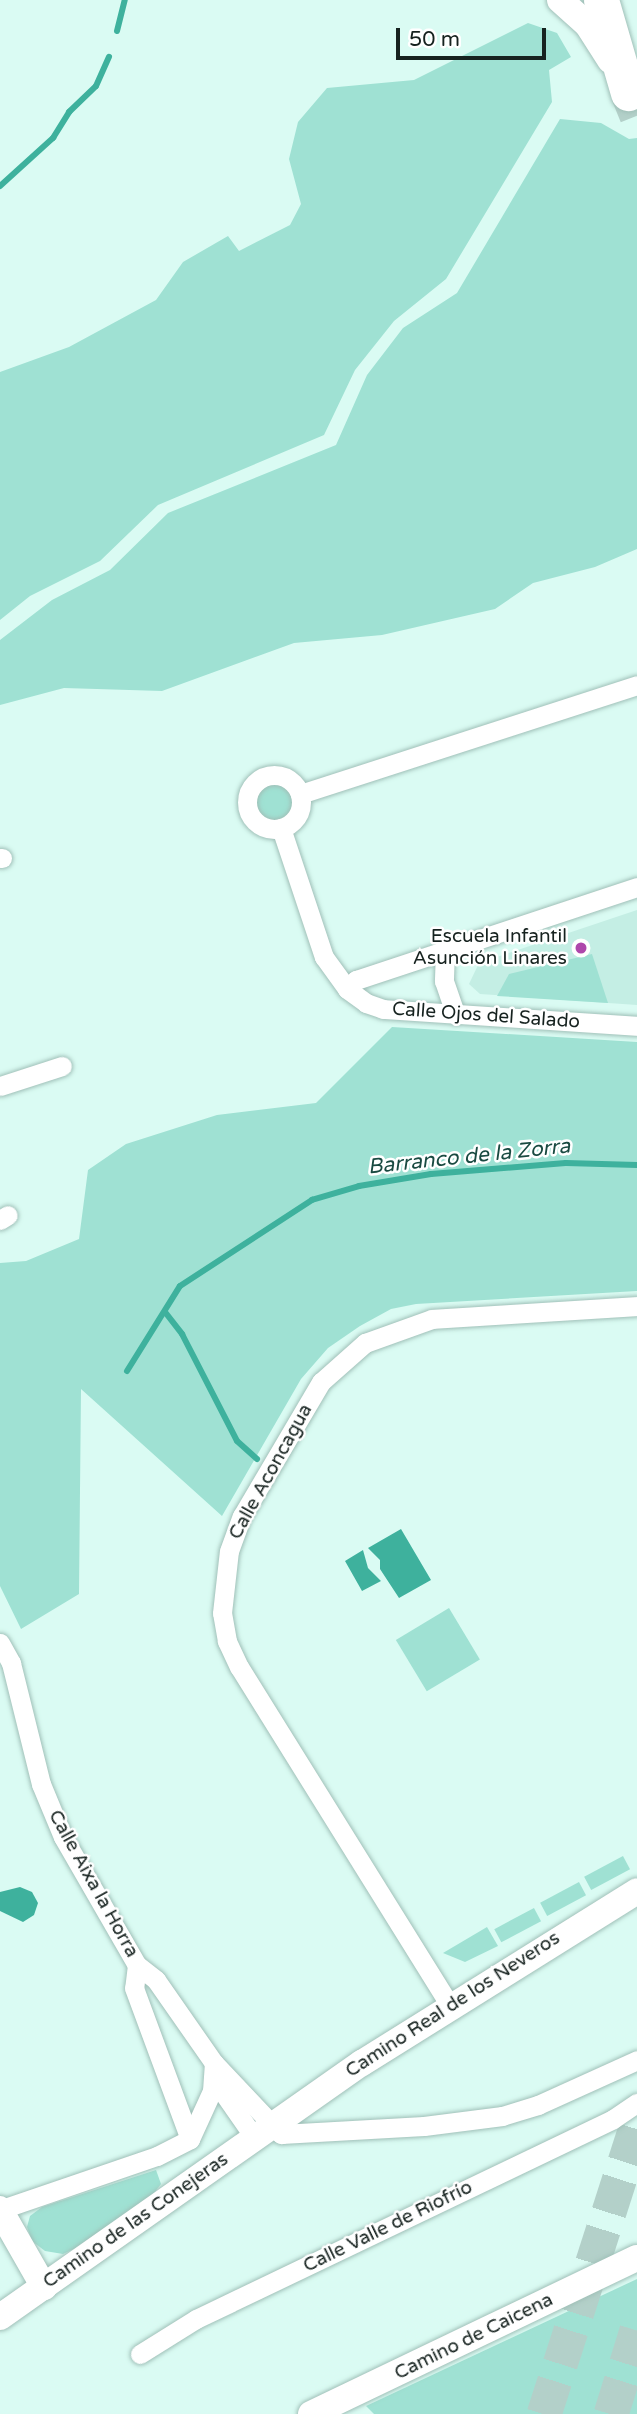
<!DOCTYPE html>
<meta charset="utf-8">
<style>
body{margin:0}
#map{position:relative;width:637px;height:2414px;overflow:hidden;background:#dafbf3;font-family:"Varela Round",sans-serif}
div>[style]{position:absolute}
.built>*{inset:0;background:#c4eee4}
.green>*{inset:0;background:#9fe1d3;transform-origin:0 0}
.round{border-radius:50%}
.water>*{inset:0;background:#3eb19d}
.stream>*{height:6px;margin:-3px;padding:0 3px;transform-origin:3px;border-radius:3px;background:#3eb19d}
.highway-tunnel>*{height:35px;margin-top:-17.5px;transform-origin:0;background:repeating-linear-gradient(90deg,#b3d0c9 0 35px,transparent 0 53px)}
.roads{filter:drop-shadow(0 0 2px #a0c0b8) drop-shadow(0 0 2px #a0c0b8)}
.street>*{height:19px;margin:-9.5px;padding:0 9.5px;transform-origin:9.5px;border-radius:9.5px;background:#fff}
.street>.ring{margin:-9.5px;padding:0;box-sizing:content-box;background:none;border:19px solid #fff;border-radius:50%}
.secondary>*{height:26px;margin:-13px;padding:0 13px;transform-origin:13px;border-radius:13px;background:#fff}
.highway>*{height:35px;margin:-17.5px;padding:0 17.5px;transform-origin:17.5px;border-radius:17.5px;background:#fff}
.dots>*{width:19px;height:19px;translate:-50% -50%;box-sizing:border-box;border:4px solid #fff;border-radius:50%}
span{translate:-50% -50%;white-space:nowrap;text-align:center;line-height:1.15;-webkit-text-stroke:5px #fff;paint-order:stroke}
.poi-label{font-size:19px;color:#16221f}
.right{translate:-100% -50%;text-align:right}
.street-label{font-size:19px;color:#16221f}
.water-label{font-size:21px;color:#194a41;font-style:italic}
.scale{position:absolute;left:396px;top:28px;width:150px;height:32px;box-sizing:border-box;border:4px solid #16221f;border-top:0;padding-left:9px;font-size:21px;line-height:24px;white-space:nowrap;color:#16221f;-webkit-text-stroke:5px #fff;paint-order:stroke}
</style>
<div id="map">
<div class="built">
<div style="clip-path:polygon(637px 910px,637px 1005px,480px 994px,469px 984px,479px 963px)"></div>
</div>
<div class="green">
<div style="clip-path:polygon(528px 23px,557px 33px,571px 57px,549px 70px,552px 102px,446px 279px,394px 321px,355px 370px,324px 435px,158px 505px,100px 561px,30px 596px,0 620px,0 372px,69px 347px,156px 300px,183px 262px,228px 236px,239px 251px,290px 225px,301px 204px,289px 159px,298px 122px,327px 88px,414px 80px)"></div>
<div style="clip-path:polygon(560px 119px,601px 123px,629px 139px,637px 138px,637px 549px,595px 567px,533px 583px,495px 609px,382px 635px,294px 643px,162px 691px,64px 688px,0 705px,0 640px,52px 600px,110px 570px,168px 513px,336px 445px,367px 375px,403px 328px,457px 293px)"></div>
<div class="round" style="left:255px;top:783px;width:38px;height:38px"></div>
<div style="clip-path:polygon(592px 954px,608px 1003px,497px 996px,509px 974px)"></div>
<div style="clip-path:polygon(392px 1027px,637px 1042px,637px 1291px,416px 1304px,391px 1309px,360px 1326px,328px 1348px,301px 1379px,222px 1516px,81px 1389px,79px 1594px,21px 1629px,0 1586px,0 1263px,26px 1261px,79px 1239px,88px 1170px,126px 1144px,217px 1115px,316px 1103px)"></div>
<div style="left:449px;top:1608px;width:60px;height:62px;rotate:59deg"></div>
<div style="left:623px;top:1856px;width:15px;height:44px;rotate:62deg"></div>
<div style="left:579px;top:1882px;width:15px;height:44px;rotate:62deg"></div>
<div style="left:534px;top:1908px;width:15px;height:45px;rotate:62deg"></div>
<div style="clip-path:polygon(487px 1927px,498px 1946px,465px 1962px,443px 1953px)"></div>
<div style="clip-path:polygon(156px 2170px,161px 2184px,154px 2193px,82px 2245px,63px 2254px,45px 2251px,32px 2241px,27px 2227px,30px 2216px,42px 2207px)"></div>
<div style="clip-path:polygon(637px 2279px,637px 2414px,374px 2414px,366px 2406px)"></div>
</div>
<div class="water">
<div style="clip-path:polygon(401px 1529px,431px 1580px,399px 1598px,380px 1569px,380px 1560px,368px 1548px)"></div>
<div style="clip-path:polygon(363px 1550px,368px 1568px,381px 1581px,362px 1591px,345px 1561px)"></div>
<div style="clip-path:polygon(20px 1887px,32px 1892px,38px 1903px,34px 1915px,23px 1922px,0 1911px,0 1892px)"></div>
</div>
<div class="stream">
<div style="left:117px;top:31px;width:32px;rotate:-76deg"></div>
<div style="left:0;top:186px;width:72px;rotate:-42.2deg"></div>
<div style="left:53px;top:138px;width:31px;rotate:-58deg"></div>
<div style="left:69px;top:112px;width:37px;rotate:-44deg"></div>
<div style="left:96px;top:86px;width:32px;rotate:-66deg"></div>
<div style="left:165px;top:1312px;width:28px;rotate:52deg"></div>
<div style="left:182px;top:1334px;width:120px;rotate:62.8deg"></div>
<div style="left:237px;top:1441px;width:27px;rotate:42deg"></div>
<div style="left:127px;top:1371px;width:100px;rotate:-58.1deg"></div>
<div style="left:180px;top:1286px;width:158px;rotate:-33.1deg"></div>
<div style="left:312px;top:1200px;width:49px;rotate:-16.6deg"></div>
<div style="left:359px;top:1186px;width:73px;rotate:-9.5deg"></div>
<div style="left:431px;top:1174px;width:135px;rotate:-4.7deg"></div>
<div style="left:566px;top:1163px;width:71px;rotate:1.6deg"></div>
</div>
<div class="highway-tunnel">
<div style="left:628px;top:93px;width:24px;rotate:68deg"></div>
<div style="left:544px;top:2414px;width:305px;rotate:-72.2deg"></div>
<div style="left:611px;top:2414px;width:88px;rotate:-72.8deg"></div>
</div>
<div class="roads">
<div class="street">
<div class="ring" style="left:247px;top:775px;width:35px;height:35px"></div>
<div style="left:300px;top:794px;width:354px;rotate:-17.9deg"></div>
<div style="left:281px;top:828px;width:136px;rotate:71.6deg"></div>
<div style="left:324px;top:957px;width:39px;rotate:54deg"></div>
<div style="left:347px;top:989px;width:24px;rotate:36deg"></div>
<div style="left:366px;top:1003px;width:18px;rotate:19deg"></div>
<div style="left:383px;top:1009px;width:255px;rotate:3.8deg"></div>
<div style="left:0;top:858px;width:2px"></div>
<div style="left:445px;top:950px;width:31px;rotate:92deg"></div>
<div style="left:444px;top:981px;width:36px;rotate:71deg"></div>
<div style="left:347px;top:989px;width:13px;rotate:-45deg"></div>
<div style="left:356px;top:980px;width:296px;rotate:-18.3deg"></div>
<div style="left:0;top:1086px;width:65px;rotate:-17.9deg"></div>
<div style="left:0;top:1220px;width:9px;rotate:-32deg"></div>
<div style="left:0;top:1643px;width:23px;rotate:61deg"></div>
<div style="left:11px;top:1663px;width:125px;rotate:76.1deg"></div>
<div style="left:41px;top:1784px;width:57px;rotate:67.5deg"></div>
<div style="left:63px;top:1837px;width:148px;rotate:60deg"></div>
<div style="left:137px;top:1965px;width:24px;rotate:38deg"></div>
<div style="left:156px;top:1980px;width:101px;rotate:55.1deg"></div>
<div style="left:214px;top:2063px;width:98px;rotate:46.7deg"></div>
<div style="left:281px;top:2134px;width:143px;rotate:-3.2deg"></div>
<div style="left:424px;top:2126px;width:79px;rotate:-7.3deg"></div>
<div style="left:502px;top:2116px;width:38px;rotate:-17deg"></div>
<div style="left:538px;top:2105px;width:109px;rotate:-24.4deg"></div>
<div style="left:137px;top:1965px;width:23px;rotate:97deg"></div>
<div style="left:134px;top:1988px;width:161px;rotate:69.7deg"></div>
<div style="left:449px;top:2004px;width:397px;rotate:-121.9deg"></div>
<div style="left:239px;top:1667px;width:29px;rotate:-115deg"></div>
<div style="left:227px;top:1641px;width:28px;rotate:-100deg"></div>
<div style="left:222px;top:1613px;width:62px;rotate:-83.6deg"></div>
<div style="left:229px;top:1551px;width:37px;rotate:-70deg"></div>
<div style="left:242px;top:1516px;width:156px;rotate:-59.5deg"></div>
<div style="left:321px;top:1382px;width:59px;rotate:-41.6deg"></div>
<div style="left:365px;top:1343px;width:71px;rotate:-19.7deg"></div>
<div style="left:432px;top:1319px;width:205px;rotate:-3.6deg"></div>
<div style="left:213px;top:2078px;width:72px;rotate:55.2deg"></div>
<div style="left:0;top:2205px;width:4px;rotate:63deg"></div>
<div style="left:2px;top:2209px;width:164px;rotate:-18.9deg"></div>
<div style="left:157px;top:2156px;width:37px;rotate:-27deg"></div>
<div style="left:190px;top:2139px;width:53px;rotate:-65.4deg"></div>
<div style="left:212px;top:2091px;width:28px;rotate:-86deg"></div>
<div style="left:140px;top:2354px;width:66px;rotate:-32deg"></div>
<div style="left:196px;top:2319px;width:462px;rotate:-25.6deg"></div>
<div style="left:613px;top:2119px;width:29px;rotate:-34deg"></div>
</div>
<div class="secondary">
<div style="left:560px;top:0;width:36px;rotate:42deg"></div>
<div style="left:587px;top:24px;width:43px;rotate:57.4deg"></div>
<div style="left:0;top:2210px;width:89px;rotate:60.3deg"></div>
<div style="left:0;top:2317px;width:442px;rotate:-35.1deg"></div>
<div style="left:362px;top:2063px;width:324px;rotate:-32deg"></div>
<div style="left:311px;top:2414px;width:361px;rotate:-25.6deg"></div>
</div>
<div class="highway">
<div style="left:601px;top:0;width:97px;rotate:73.8deg"></div>
</div>
</div>
<div class="dots">
<div style="left:581px;top:948px;background:#ae47ab"></div>
</div>
<div class="poi-label">
<span class="right" style="left:567px;top:948px">Escuela Infantil<br>Asunción Linares</span>
</div>
<div class="street-label">
<span style="left:486px;top:1016px;rotate:4deg">Calle Ojos del Salado</span>
<span style="left:271px;top:1472px;rotate:-61deg">Calle Aconcagua</span>
<span style="left:93px;top:1884px;rotate:61deg">Calle Aixa la Horra</span>
<span style="left:453px;top:2005px;rotate:-33deg">Camino Real de los Neveros</span>
<span style="left:136px;top:2221px;rotate:-35deg">Camino de las Conejeras</span>
<span style="left:388px;top:2227px;rotate:-26deg">Calle Valle de Riofrío</span>
<span style="left:474px;top:2337px;rotate:-26deg">Camino de Caicena</span>
</div>
<div class="water-label">
<span style="left:469px;top:1157px;rotate:-6deg">Barranco de la Zorra</span>
</div>
<div class="scale">50 m</div>
</div>
